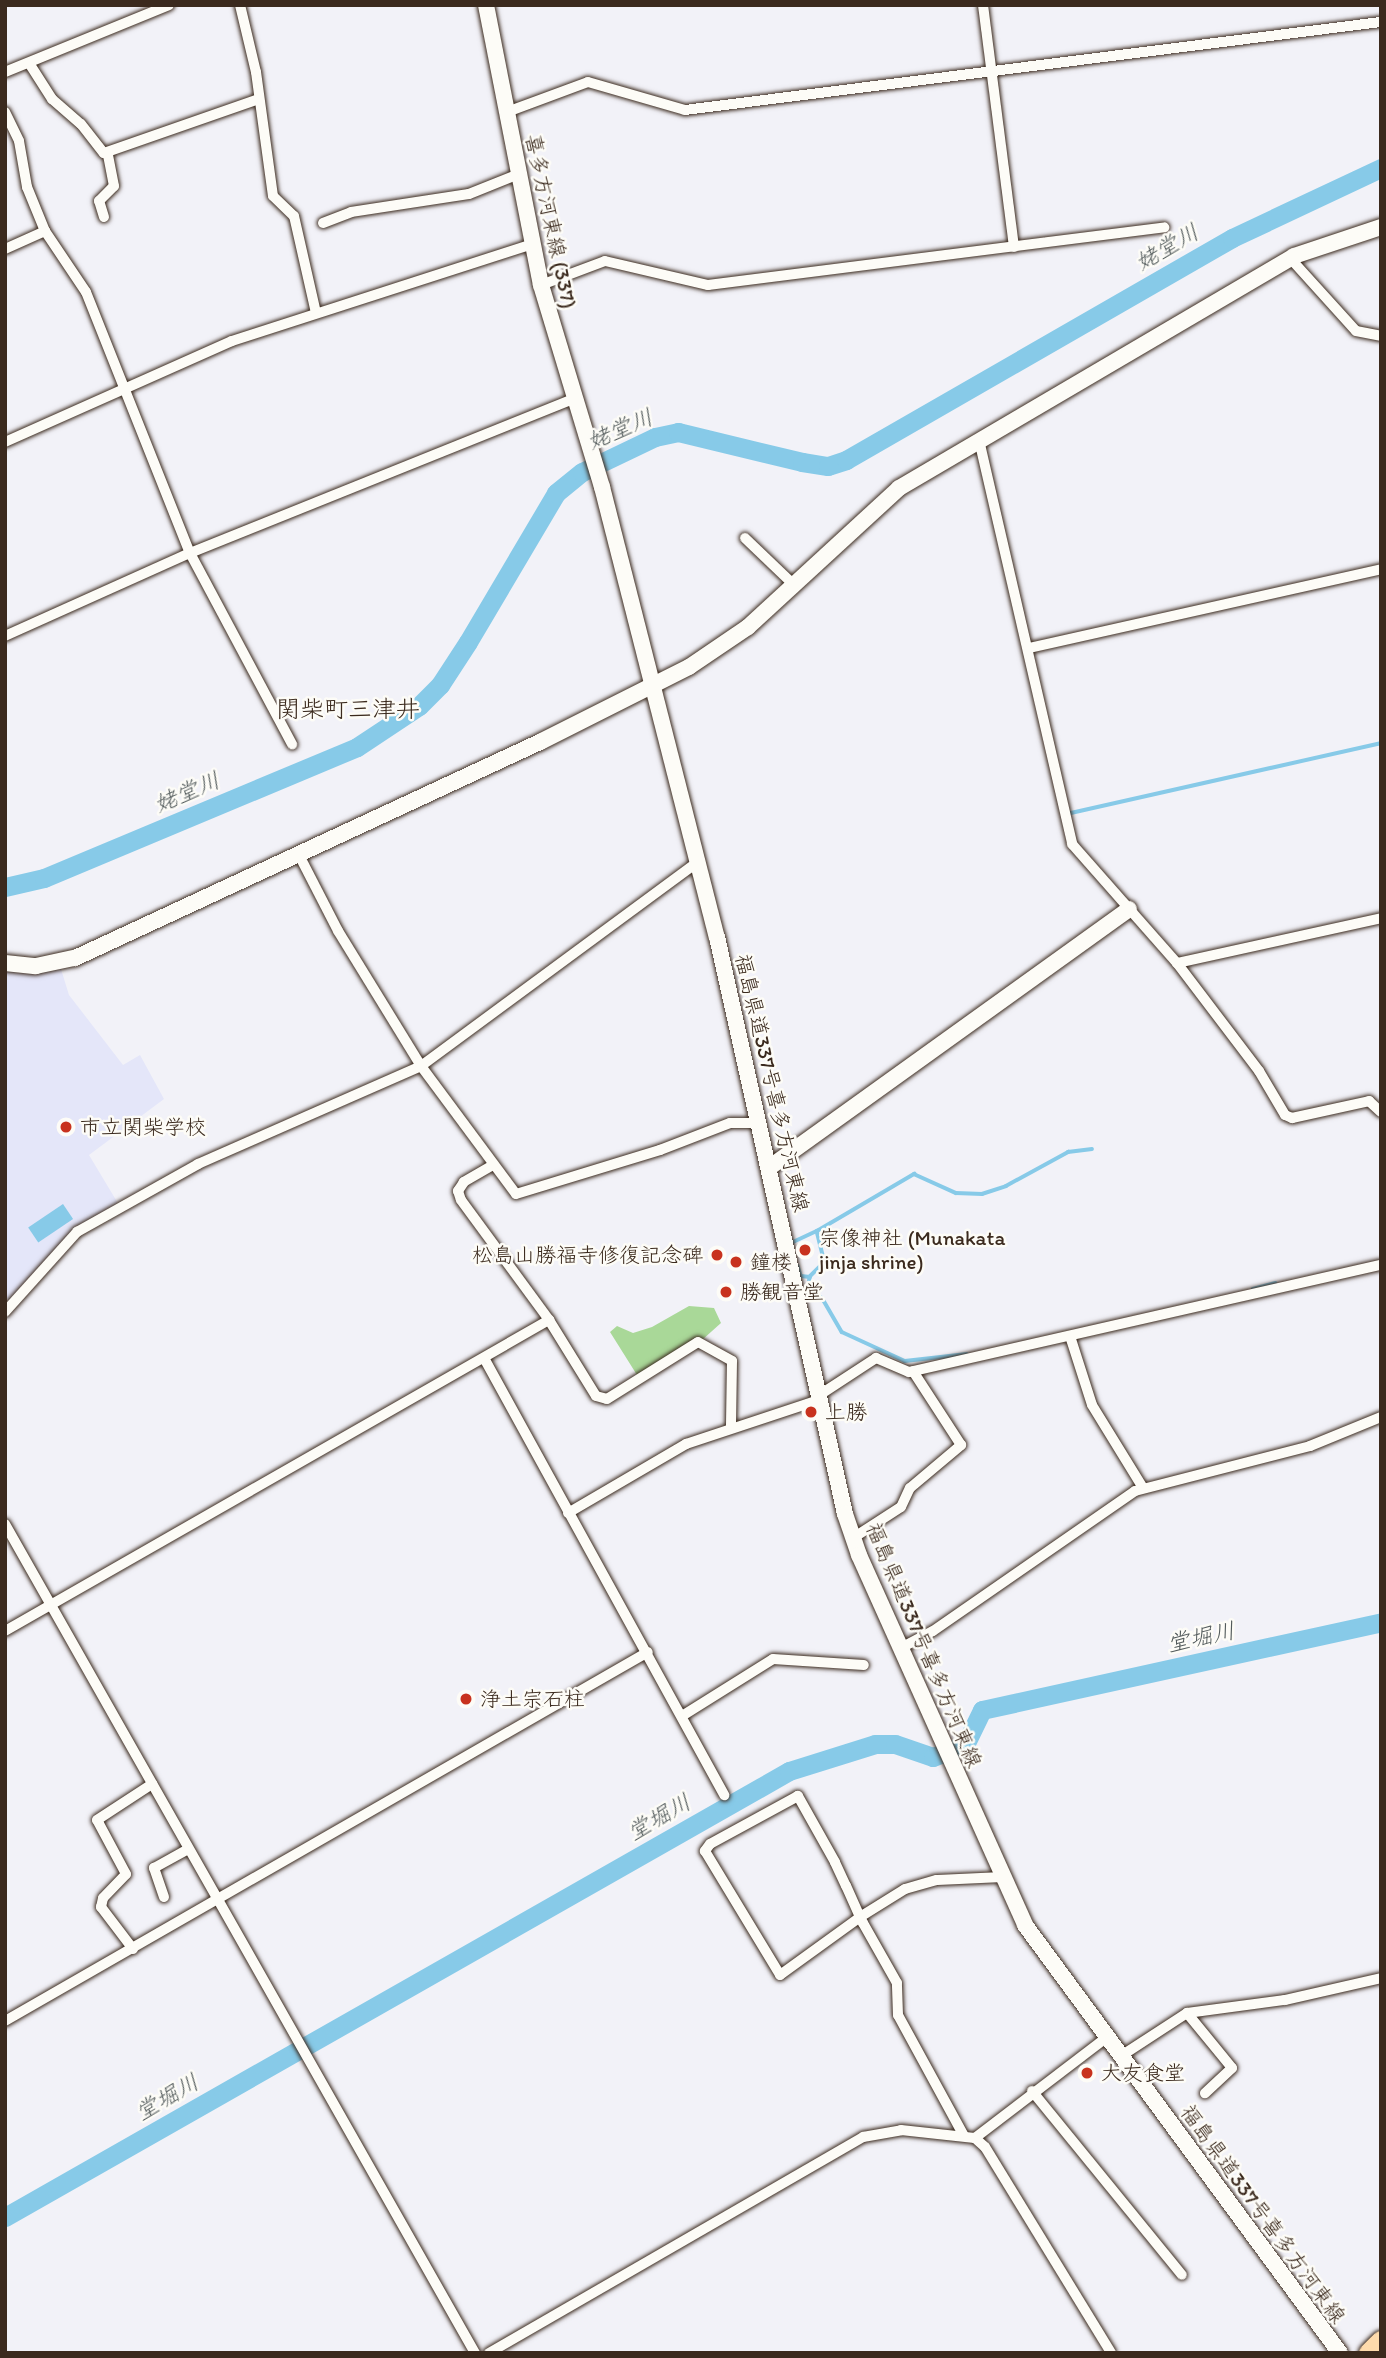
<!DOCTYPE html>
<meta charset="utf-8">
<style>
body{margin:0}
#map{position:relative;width:1386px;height:2358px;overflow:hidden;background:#f2f2f8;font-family:Itim,"Klee One",sans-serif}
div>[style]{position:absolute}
.built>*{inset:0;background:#e4e6f9}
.green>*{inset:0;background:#a9d898}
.water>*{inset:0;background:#87cae8;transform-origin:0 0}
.stream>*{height:3.5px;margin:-1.75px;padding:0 1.75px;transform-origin:1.75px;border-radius:1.75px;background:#87cae8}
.river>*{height:19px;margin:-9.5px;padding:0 9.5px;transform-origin:9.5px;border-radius:9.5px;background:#87cae8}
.roads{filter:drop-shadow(0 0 2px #3b2a1e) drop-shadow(0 0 2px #3b2a1e)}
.street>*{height:10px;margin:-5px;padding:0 5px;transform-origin:5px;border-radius:5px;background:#fdfcf7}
.secondary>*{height:16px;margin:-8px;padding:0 8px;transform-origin:8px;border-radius:8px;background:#fdfcf7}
.highway>*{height:21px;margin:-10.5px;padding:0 10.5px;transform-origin:10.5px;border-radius:10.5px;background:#fedbac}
.dots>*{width:19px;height:19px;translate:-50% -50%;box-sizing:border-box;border:4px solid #fdfcf7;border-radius:50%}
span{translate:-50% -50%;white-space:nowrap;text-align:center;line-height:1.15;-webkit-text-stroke:5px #fdfcf7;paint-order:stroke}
.street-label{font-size:21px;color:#3b2a1e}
.poi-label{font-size:21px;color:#3b2a1e}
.left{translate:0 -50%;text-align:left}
.right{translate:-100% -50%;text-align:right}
.water-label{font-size:23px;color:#525a5b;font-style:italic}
.quarter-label{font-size:24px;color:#3b2a1e}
.frame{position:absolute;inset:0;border:7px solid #3b2a1e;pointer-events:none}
</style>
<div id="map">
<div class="built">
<div style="clip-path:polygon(61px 969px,69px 995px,123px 1065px,140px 1055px,164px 1099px,89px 1155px,119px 1205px,73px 1232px,10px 1302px,5px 1295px,5px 970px)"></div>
</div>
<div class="green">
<div style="clip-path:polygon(689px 1306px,714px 1308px,721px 1323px,702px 1340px,637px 1375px,610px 1332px,617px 1326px,633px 1333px,652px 1327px)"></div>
</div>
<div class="water">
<div style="left:63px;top:1204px;width:18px;height:42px;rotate:56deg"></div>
</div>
<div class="stream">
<div style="left:1071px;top:813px;width:318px;rotate:-12.7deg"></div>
<div style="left:817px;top:1231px;width:113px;rotate:-30.4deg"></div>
<div style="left:914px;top:1174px;width:46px;rotate:24.3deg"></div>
<div style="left:956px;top:1193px;width:26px;rotate:2deg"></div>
<div style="left:982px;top:1194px;width:25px;rotate:-18deg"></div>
<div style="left:1006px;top:1186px;width:71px;rotate:-28.7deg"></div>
<div style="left:1068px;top:1152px;width:24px;rotate:-7deg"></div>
<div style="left:791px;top:1243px;width:29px;rotate:-25deg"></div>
<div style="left:817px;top:1231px;width:32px;rotate:76deg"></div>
<div style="left:825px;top:1262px;width:21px;rotate:135deg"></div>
<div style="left:810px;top:1277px;width:9px;rotate:96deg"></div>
<div style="left:809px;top:1286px;width:19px;rotate:43deg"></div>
<div style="left:823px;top:1299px;width:38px;rotate:60deg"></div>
<div style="left:842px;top:1332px;width:69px;rotate:24.7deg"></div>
<div style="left:905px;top:1361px;width:62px;rotate:-6.4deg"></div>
<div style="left:798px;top:1266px;width:10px;rotate:73deg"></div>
<div style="left:801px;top:1276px;width:9px;rotate:6deg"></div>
<div style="left:1253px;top:1289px;width:23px;rotate:-15deg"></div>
</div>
<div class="river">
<div style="left:5px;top:887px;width:40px;rotate:-13deg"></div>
<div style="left:44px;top:878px;width:339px;rotate:-22.7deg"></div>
<div style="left:357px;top:747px;width:74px;rotate:-33.5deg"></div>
<div style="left:419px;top:706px;width:30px;rotate:-45deg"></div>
<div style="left:440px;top:685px;width:51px;rotate:-56.9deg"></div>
<div style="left:468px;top:642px;width:173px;rotate:-59.4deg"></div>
<div style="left:556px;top:493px;width:33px;rotate:-39deg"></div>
<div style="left:582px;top:472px;width:81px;rotate:-25.6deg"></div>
<div style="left:655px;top:437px;width:24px;rotate:-12deg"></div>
<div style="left:678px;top:432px;width:128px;rotate:13.6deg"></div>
<div style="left:802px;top:462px;width:26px;rotate:9deg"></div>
<div style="left:828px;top:466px;width:19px;rotate:-18deg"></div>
<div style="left:846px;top:460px;width:445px;rotate:-29.9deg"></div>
<div style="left:1232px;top:238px;width:165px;rotate:-25.2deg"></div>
<div style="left:5px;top:2217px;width:902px;rotate:-29.63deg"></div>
<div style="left:789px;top:1771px;width:90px;rotate:-17.4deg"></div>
<div style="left:875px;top:1744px;width:20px"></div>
<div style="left:895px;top:1744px;width:40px;rotate:18.9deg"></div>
<div style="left:933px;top:1757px;width:34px;rotate:-21deg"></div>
<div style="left:965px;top:1745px;width:39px;rotate:-64deg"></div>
<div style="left:982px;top:1710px;width:409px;rotate:-12.4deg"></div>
</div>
<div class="roads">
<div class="street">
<div style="left:240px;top:5px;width:69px;rotate:76.6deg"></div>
<div style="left:256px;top:72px;width:125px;rotate:82.2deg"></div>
<div style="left:273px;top:196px;width:29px;rotate:44deg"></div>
<div style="left:294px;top:216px;width:99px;rotate:77.2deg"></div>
<div style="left:983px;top:5px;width:244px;rotate:82.7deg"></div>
<div style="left:29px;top:63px;width:43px;rotate:57.4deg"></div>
<div style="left:52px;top:99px;width:38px;rotate:41deg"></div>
<div style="left:81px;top:124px;width:37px;rotate:52deg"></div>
<div style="left:104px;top:153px;width:164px;rotate:-19.2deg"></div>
<div style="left:5px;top:72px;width:177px;rotate:-22.2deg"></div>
<div style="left:5px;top:112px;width:32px;rotate:64deg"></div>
<div style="left:19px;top:141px;width:47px;rotate:80.1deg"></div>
<div style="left:27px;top:187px;width:48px;rotate:67.8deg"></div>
<div style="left:45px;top:231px;width:73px;rotate:56.1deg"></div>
<div style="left:86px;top:292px;width:281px;rotate:68.3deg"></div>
<div style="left:190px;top:553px;width:217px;rotate:61.9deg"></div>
<div style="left:507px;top:112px;width:86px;rotate:-20.3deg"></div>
<div style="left:588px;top:82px;width:101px;rotate:16.1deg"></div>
<div style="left:685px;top:110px;width:702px;rotate:-7.21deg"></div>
<div style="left:104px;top:217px;width:17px;rotate:-107deg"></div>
<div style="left:99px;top:201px;width:21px;rotate:-45deg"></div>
<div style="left:114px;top:186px;width:33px;rotate:-101deg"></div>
<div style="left:323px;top:223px;width:30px;rotate:-21deg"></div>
<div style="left:351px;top:212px;width:119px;rotate:-8.7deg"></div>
<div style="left:469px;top:194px;width:54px;rotate:-21.8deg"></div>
<div style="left:5px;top:249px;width:44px;rotate:-24.2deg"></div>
<div style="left:1290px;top:258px;width:98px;rotate:47.9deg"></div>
<div style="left:1356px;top:331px;width:25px;rotate:11deg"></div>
<div style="left:541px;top:285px;width:68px;rotate:-20.6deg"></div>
<div style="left:605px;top:261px;width:106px;rotate:13.1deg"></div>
<div style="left:708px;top:285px;width:460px;rotate:-7.2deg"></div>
<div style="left:979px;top:440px;width:415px;rotate:77deg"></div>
<div style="left:1072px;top:844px;width:159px;rotate:48.6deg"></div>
<div style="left:1177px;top:963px;width:136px;rotate:52.8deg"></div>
<div style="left:1259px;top:1071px;width:51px;rotate:59.4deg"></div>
<div style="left:1285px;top:1115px;width:8px;rotate:23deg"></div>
<div style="left:1292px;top:1118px;width:79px;rotate:-12.4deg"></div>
<div style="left:1369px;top:1101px;width:16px;rotate:43deg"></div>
<div style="left:5px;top:442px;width:248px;rotate:-24deg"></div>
<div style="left:232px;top:341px;width:315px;rotate:-17.9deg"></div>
<div style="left:745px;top:538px;width:66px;rotate:43.8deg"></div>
<div style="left:5px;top:636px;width:203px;rotate:-24.2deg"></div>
<div style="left:190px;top:553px;width:415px;rotate:-21.9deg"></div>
<div style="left:1029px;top:648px;width:361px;rotate:-12.6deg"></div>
<div style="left:299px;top:855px;width:85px;rotate:62.8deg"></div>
<div style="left:338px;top:931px;width:158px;rotate:58.4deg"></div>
<div style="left:421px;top:1066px;width:159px;rotate:53.4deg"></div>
<div style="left:516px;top:1194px;width:151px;rotate:-17deg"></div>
<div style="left:660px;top:1150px;width:75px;rotate:-21.1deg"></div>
<div style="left:730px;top:1123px;width:30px"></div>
<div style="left:1177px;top:963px;width:209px;rotate:-12.4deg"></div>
<div style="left:493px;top:1165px;width:34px;rotate:150deg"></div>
<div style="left:464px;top:1182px;width:11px;rotate:124deg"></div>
<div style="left:458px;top:1191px;width:9px;rotate:72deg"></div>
<div style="left:461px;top:1200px;width:149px;rotate:53.7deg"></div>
<div style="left:549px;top:1320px;width:89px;rotate:58.3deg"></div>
<div style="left:596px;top:1396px;width:11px;rotate:15deg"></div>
<div style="left:607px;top:1399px;width:107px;rotate:-32.1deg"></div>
<div style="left:698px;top:1342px;width:39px;rotate:29deg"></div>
<div style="left:732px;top:1361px;width:67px;rotate:90.9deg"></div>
<div style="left:5px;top:1312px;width:108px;rotate:-48deg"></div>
<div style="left:77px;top:1232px;width:139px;rotate:-29.3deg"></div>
<div style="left:198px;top:1164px;width:244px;rotate:-23.7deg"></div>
<div style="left:421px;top:1066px;width:344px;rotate:-36.4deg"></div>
<div style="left:1070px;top:1336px;width:72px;rotate:72.3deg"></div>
<div style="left:1092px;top:1405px;width:97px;rotate:58.4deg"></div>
<div style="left:484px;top:1358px;width:499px;rotate:61.2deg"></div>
<div style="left:821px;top:1394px;width:66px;rotate:-33.2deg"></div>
<div style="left:876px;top:1358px;width:36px;rotate:23deg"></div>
<div style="left:909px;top:1372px;width:484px;rotate:-12.8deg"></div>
<div style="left:568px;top:1513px;width:137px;rotate:-30.3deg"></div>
<div style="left:686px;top:1444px;width:143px;rotate:-18.3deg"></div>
<div style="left:5px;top:1524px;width:953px;rotate:60.45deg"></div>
<div style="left:853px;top:1538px;width:57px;rotate:-32.9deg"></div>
<div style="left:901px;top:1507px;width:21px;rotate:-65deg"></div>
<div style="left:910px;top:1488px;width:67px;rotate:-40.1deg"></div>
<div style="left:961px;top:1445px;width:88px;rotate:-123deg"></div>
<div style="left:5px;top:1631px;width:627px;rotate:-29.76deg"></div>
<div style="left:899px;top:1649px;width:38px;rotate:-28deg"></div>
<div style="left:933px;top:1631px;width:246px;rotate:-34.7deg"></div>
<div style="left:1135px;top:1491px;width:181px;rotate:-14.4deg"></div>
<div style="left:1310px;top:1446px;width:77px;rotate:-22.2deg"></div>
<div style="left:682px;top:1716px;width:107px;rotate:-32.1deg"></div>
<div style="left:773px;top:1659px;width:91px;rotate:3.8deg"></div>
<div style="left:164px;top:1897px;width:31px;rotate:-109deg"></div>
<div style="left:154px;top:1868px;width:39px;rotate:-29deg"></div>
<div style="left:133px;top:1949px;width:53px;rotate:-127.3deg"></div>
<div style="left:101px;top:1907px;width:9px;rotate:-77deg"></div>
<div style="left:103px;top:1898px;width:33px;rotate:-46deg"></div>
<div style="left:126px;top:1874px;width:61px;rotate:-118.2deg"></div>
<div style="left:97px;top:1820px;width:66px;rotate:-33.2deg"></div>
<div style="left:1187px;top:2013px;width:71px;rotate:50.7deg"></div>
<div style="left:1232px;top:2068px;width:37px;rotate:137deg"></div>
<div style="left:5px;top:2021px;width:741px;rotate:-29.85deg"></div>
<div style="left:1121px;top:2056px;width:79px;rotate:-33.1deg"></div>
<div style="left:1187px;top:2013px;width:99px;rotate:-7.6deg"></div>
<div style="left:1285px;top:2000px;width:98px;rotate:-12.9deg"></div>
<div style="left:1032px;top:2091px;width:237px;rotate:50.8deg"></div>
<div style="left:964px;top:2136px;width:138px;rotate:-118.6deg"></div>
<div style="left:898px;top:2015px;width:32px;rotate:-92deg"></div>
<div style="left:897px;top:1983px;width:69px;rotate:-119.5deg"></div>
<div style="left:863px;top:1923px;width:7px;rotate:-117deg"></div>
<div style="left:860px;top:1917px;width:34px;rotate:-114deg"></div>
<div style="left:846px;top:1886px;width:26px;rotate:-115deg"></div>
<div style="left:835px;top:1862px;width:76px;rotate:-119.3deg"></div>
<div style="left:798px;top:1796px;width:100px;rotate:151.4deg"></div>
<div style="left:710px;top:1844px;width:9px;rotate:126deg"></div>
<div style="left:705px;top:1851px;width:145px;rotate:58.8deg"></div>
<div style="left:780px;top:1975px;width:99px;rotate:-35.9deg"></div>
<div style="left:860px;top:1917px;width:53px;rotate:-31.9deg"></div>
<div style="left:905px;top:1889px;width:33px;rotate:-16deg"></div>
<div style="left:937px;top:1880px;width:66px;rotate:-2.6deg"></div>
<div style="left:975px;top:2138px;width:165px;rotate:-37.4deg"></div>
<div style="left:489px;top:2353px;width:432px;rotate:-30deg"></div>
<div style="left:863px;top:2137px;width:39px;rotate:-10deg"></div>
<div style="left:901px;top:2130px;width:74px;rotate:6.2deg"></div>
<div style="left:975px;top:2138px;width:13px;rotate:42deg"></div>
<div style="left:985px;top:2147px;width:241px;rotate:58.5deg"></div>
</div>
<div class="secondary">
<div style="left:486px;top:5px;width:285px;rotate:78.9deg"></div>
<div style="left:541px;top:285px;width:211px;rotate:73.2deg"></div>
<div style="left:602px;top:487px;width:464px;rotate:75.7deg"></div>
<div style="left:717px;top:937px;width:591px;rotate:77.49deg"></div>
<div style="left:845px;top:1514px;width:43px;rotate:71.1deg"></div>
<div style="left:859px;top:1555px;width:406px;rotate:65.8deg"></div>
<div style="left:1025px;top:1925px;width:531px;rotate:53.65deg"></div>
<div style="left:5px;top:963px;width:31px;rotate:6deg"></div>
<div style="left:36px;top:966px;width:40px;rotate:-12deg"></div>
<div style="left:75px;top:958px;width:513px;rotate:-24.92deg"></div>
<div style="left:540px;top:742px;width:167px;rotate:-26.7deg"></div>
<div style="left:689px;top:667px;width:71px;rotate:-34.1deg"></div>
<div style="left:748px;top:627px;width:205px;rotate:-42.6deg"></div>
<div style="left:899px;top:488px;width:458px;rotate:-30.4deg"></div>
<div style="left:1294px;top:256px;width:92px;rotate:-18.4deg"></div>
<div style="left:770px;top:1167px;width:442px;rotate:-35.7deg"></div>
</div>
<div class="highway">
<div style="left:1369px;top:2353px;width:17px;rotate:-45deg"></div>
</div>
</div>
<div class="dots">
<div style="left:66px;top:1127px;background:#c8321e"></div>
<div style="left:805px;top:1250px;background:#c8321e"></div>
<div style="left:717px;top:1255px;background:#c8321e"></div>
<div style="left:736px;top:1262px;background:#c8321e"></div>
<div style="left:726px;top:1292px;background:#c8321e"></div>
<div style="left:811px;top:1412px;background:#c8321e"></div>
<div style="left:466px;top:1699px;background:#c8321e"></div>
<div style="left:1087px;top:2073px;background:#c8321e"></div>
</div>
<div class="street-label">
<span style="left:551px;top:221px;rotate:78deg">喜多方河東線 (337)</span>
<span style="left:772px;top:1083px;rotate:77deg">福島県道337号喜多方河東線</span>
<span style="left:924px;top:1645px;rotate:67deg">福島県道337号喜多方河東線</span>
<span style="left:1263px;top:2214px;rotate:54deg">福島県道337号喜多方河東線</span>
</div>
<div class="poi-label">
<span class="left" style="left:80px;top:1127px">市立関柴学校</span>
<span class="left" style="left:819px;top:1250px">宗像神社 (Munakata<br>jinja shrine)</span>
<span class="right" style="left:703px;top:1255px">松島山勝福寺修復記念碑</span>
<span class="left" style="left:750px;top:1262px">鐘楼</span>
<span class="left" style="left:740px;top:1292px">勝観音堂</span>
<span class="left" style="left:825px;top:1412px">上勝</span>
<span class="left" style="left:480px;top:1699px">浄土宗石柱</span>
<span class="left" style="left:1101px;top:2073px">大友食堂</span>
</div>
<div class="water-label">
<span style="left:1167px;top:247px;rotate:-30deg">姥堂川</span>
<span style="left:620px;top:429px;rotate:-23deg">姥堂川</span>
<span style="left:187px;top:792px;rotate:-23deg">姥堂川</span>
<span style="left:1201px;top:1637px;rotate:-12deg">堂堀川</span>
<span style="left:659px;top:1817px;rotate:-30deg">堂堀川</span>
<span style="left:167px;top:2097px;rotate:-30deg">堂堀川</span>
</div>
<div class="quarter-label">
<span style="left:348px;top:709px">関柴町三津井</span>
</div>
<div class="frame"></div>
</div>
